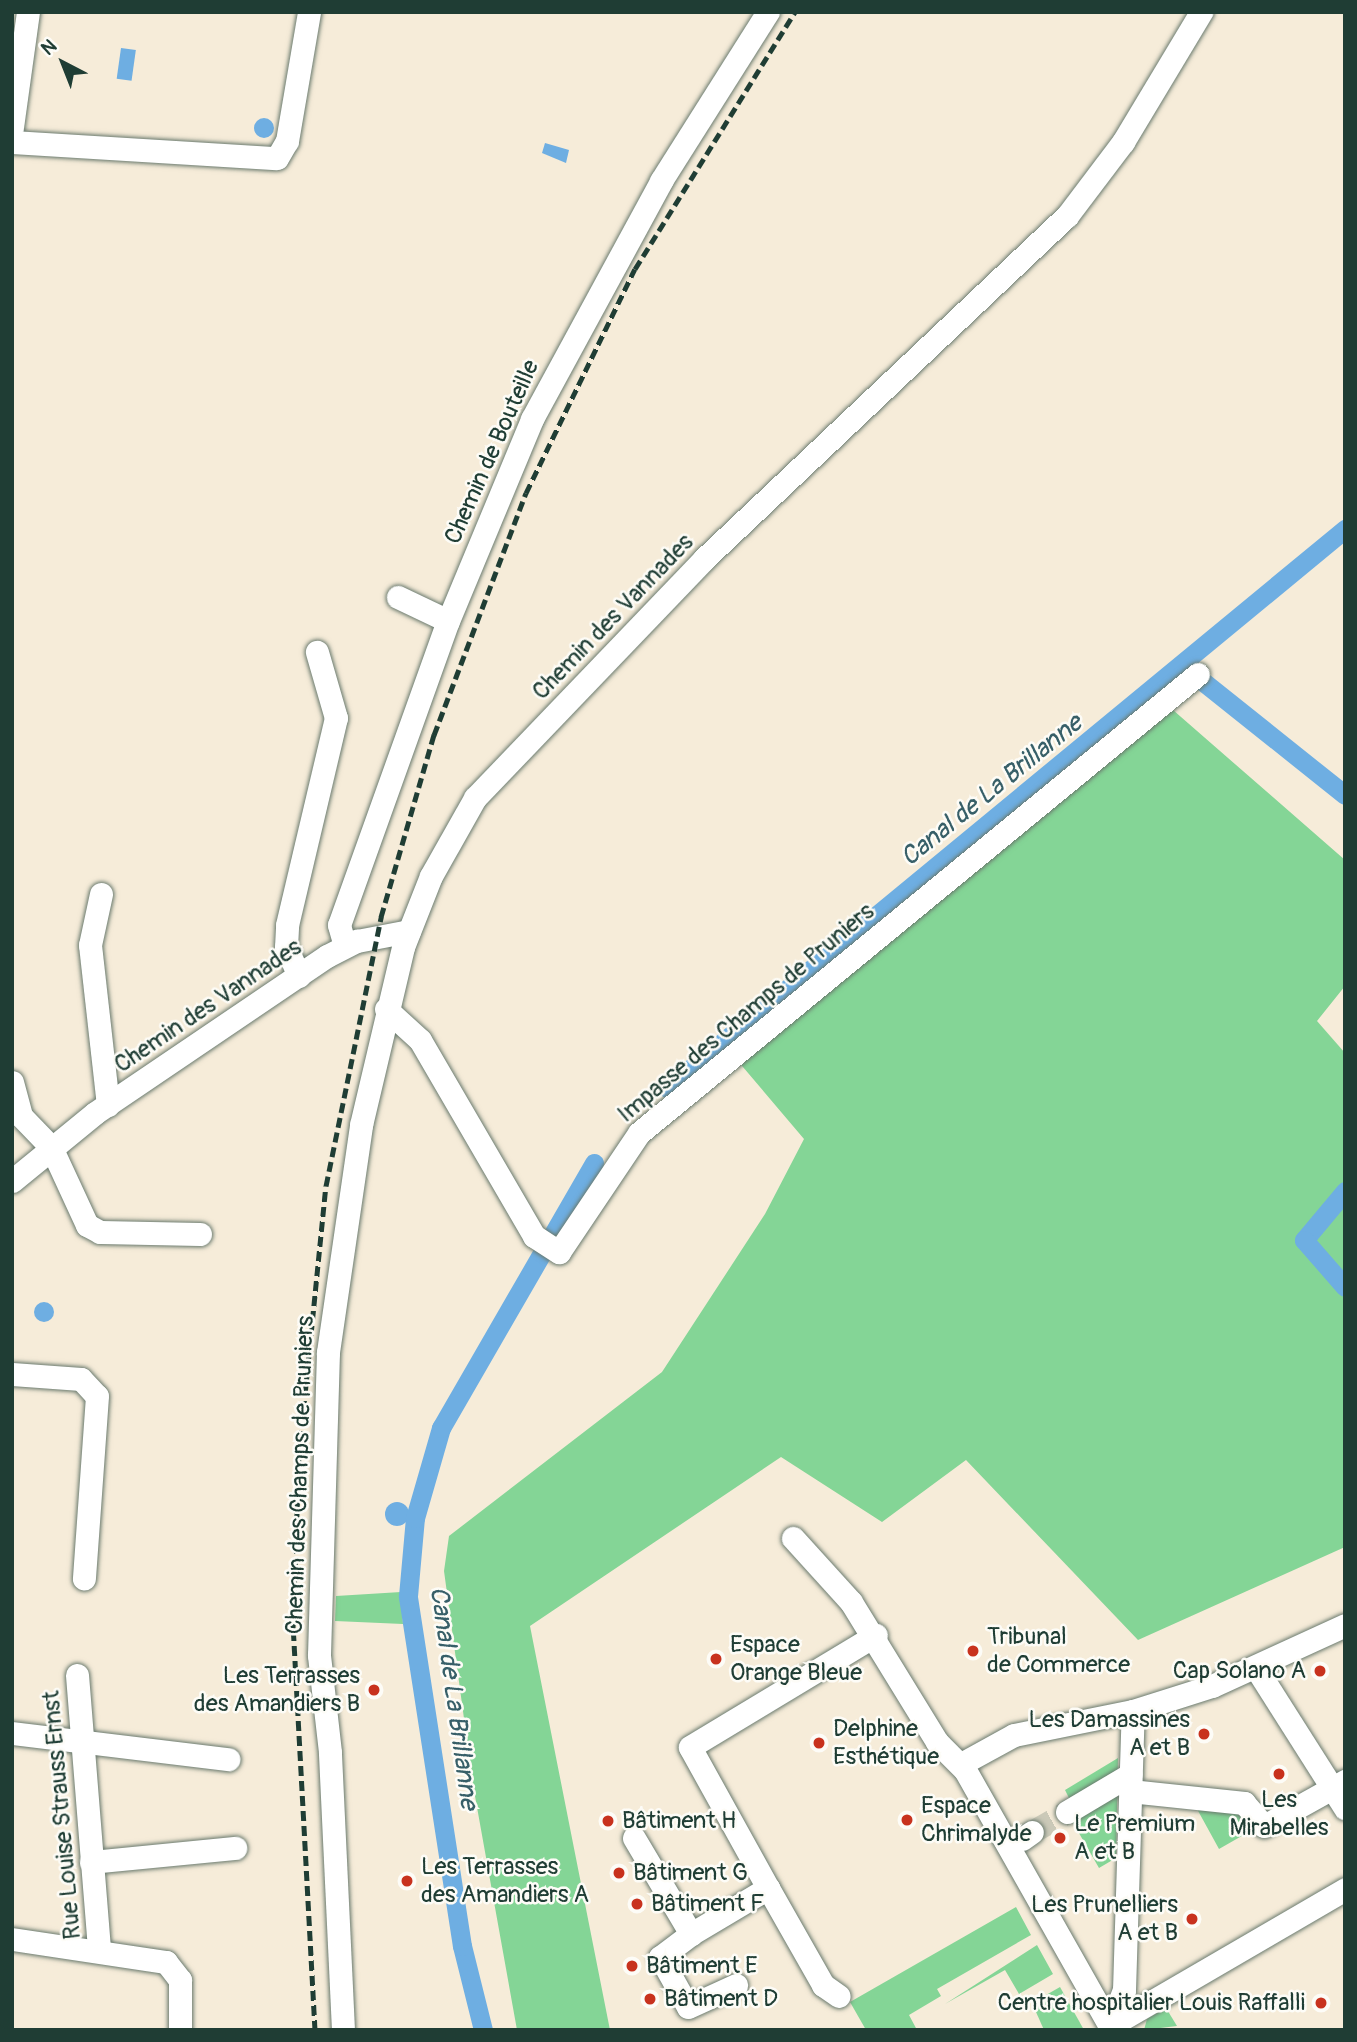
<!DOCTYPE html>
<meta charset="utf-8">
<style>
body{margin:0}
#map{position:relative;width:1357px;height:2042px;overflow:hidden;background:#f6ecd9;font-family:Pangolin,sans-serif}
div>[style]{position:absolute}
.green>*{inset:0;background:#84d596}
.water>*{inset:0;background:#6eaee2;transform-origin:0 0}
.round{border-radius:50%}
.canal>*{height:19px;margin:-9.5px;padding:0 9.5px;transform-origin:9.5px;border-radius:9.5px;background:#6eaee2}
.minor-tunnel>*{height:23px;margin-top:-11.5px;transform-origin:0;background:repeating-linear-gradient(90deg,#cbc9b8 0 23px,transparent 0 34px)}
.roads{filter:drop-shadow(0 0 2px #6a7a6e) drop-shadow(0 0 2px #6a7a6e)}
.minor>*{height:23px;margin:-11.5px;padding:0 11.5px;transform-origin:11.5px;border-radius:11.5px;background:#fff}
.rail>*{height:5px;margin-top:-2.5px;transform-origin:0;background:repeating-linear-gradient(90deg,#1f3d34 0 10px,transparent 0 15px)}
.dots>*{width:19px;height:19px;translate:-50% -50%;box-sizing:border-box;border:4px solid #fdfcf7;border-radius:50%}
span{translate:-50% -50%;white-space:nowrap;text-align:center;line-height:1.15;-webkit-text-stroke:5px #fdfcf7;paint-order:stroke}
.street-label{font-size:24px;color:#1f3d34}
.poi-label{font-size:24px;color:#1f3d34}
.left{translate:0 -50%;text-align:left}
.right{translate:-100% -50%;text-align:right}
.water-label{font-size:26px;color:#375f68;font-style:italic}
.frame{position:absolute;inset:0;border:14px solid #1f3d34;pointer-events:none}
.north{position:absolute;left:28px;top:28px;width:70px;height:70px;-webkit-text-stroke:5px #fdfcf7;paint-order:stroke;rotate:318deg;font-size:19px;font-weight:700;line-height:28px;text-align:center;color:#1f3d34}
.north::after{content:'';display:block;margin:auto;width:24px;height:32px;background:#1f3d34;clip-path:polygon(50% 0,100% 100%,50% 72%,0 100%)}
</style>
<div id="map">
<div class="green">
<div style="clip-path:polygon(1173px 710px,1345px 860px,1345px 986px,1317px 1021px,1345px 1053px,1345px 1547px,1138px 1640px,966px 1460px,882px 1522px,781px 1457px,530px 1626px,610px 2030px,517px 2030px,473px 1785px,444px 1571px,449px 1536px,662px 1372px,765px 1214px,804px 1139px,737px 1060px)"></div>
<div style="clip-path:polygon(401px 1592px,403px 1624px,335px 1621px,336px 1596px)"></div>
<div style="clip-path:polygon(1118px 1758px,1116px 1858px,1099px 1868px,1064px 1807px,1069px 1798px,1065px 1790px)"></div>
<div style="clip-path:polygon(1191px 1798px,1221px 1812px,1242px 1808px,1254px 1829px,1219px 1849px)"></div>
<div style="clip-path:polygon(1016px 1907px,1031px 1935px,937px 1989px,941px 1996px,909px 2015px,917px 2030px,866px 2030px,850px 2002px)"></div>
<div style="clip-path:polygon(1037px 1945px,1053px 1974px,1019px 1994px,1005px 1970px,945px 2004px)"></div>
<div style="clip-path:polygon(1060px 1987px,1084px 2030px,1044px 2030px,1032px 2003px)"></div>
<div style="clip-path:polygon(1166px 2008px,1177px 2026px,1144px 2030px,1147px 2019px)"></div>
</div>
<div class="water">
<div style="left:121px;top:48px;width:15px;height:31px;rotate:8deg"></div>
<div class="round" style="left:254px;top:118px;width:20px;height:20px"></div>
<div style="clip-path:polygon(545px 143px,569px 150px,566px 163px,542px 153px)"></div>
<div class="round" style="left:34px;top:1302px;width:20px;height:20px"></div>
<div class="round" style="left:385px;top:1502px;width:24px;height:24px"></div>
</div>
<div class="canal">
<div style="left:1201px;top:680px;width:184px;rotate:38.6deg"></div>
<div style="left:667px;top:1088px;width:879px;rotate:-39.51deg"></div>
<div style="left:1345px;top:1191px;width:64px;rotate:129.9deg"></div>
<div style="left:1304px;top:1240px;width:62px;rotate:48.9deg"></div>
<div style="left:483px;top:2030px;width:87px;rotate:-104deg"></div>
<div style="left:462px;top:1946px;width:354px;rotate:-98.8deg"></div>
<div style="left:408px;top:1596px;width:78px;rotate:-84.9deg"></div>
<div style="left:415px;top:1518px;width:94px;rotate:-73.9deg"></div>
<div style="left:441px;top:1428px;width:306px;rotate:-60deg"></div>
</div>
<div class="minor-tunnel">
<div style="left:1032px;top:1832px;width:40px;rotate:-29.7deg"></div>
</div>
<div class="roads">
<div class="minor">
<div style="left:12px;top:127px;width:116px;rotate:-82.1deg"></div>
<div style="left:12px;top:142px;width:265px;rotate:3.5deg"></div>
<div style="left:277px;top:158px;width:20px;rotate:-60deg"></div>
<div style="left:287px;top:141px;width:131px;rotate:-80.3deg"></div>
<div style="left:398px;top:597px;width:55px;rotate:25.6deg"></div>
<div style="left:101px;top:894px;width:52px;rotate:102.2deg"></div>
<div style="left:90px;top:945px;width:161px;rotate:83.6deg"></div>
<div style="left:345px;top:946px;width:22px;rotate:-106deg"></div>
<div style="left:339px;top:925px;width:323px;rotate:-70.3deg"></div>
<div style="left:448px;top:621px;width:219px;rotate:-67.4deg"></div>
<div style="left:532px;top:419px;width:271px;rotate:-61.5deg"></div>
<div style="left:661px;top:181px;width:200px;rotate:-57.7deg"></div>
<div style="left:299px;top:976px;width:32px;rotate:-114deg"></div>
<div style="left:286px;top:947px;width:22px;rotate:-87deg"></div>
<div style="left:287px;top:925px;width:213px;rotate:-76.7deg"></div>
<div style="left:336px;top:718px;width:69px;rotate:-106.1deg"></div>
<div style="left:386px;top:1009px;width:46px;rotate:42.4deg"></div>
<div style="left:420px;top:1040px;width:227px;rotate:59.8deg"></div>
<div style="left:534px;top:1236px;width:30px;rotate:33deg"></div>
<div style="left:559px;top:1252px;width:143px;rotate:-56.1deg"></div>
<div style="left:639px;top:1133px;width:723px;rotate:-39.39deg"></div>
<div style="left:12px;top:1082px;width:35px;rotate:75deg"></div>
<div style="left:21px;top:1116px;width:43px;rotate:45.9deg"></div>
<div style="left:51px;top:1147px;width:86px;rotate:65.2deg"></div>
<div style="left:87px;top:1225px;width:15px;rotate:28deg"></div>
<div style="left:100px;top:1232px;width:100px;rotate:1.1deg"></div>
<div style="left:12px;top:1181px;width:107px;rotate:-39.3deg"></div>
<div style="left:95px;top:1113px;width:280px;rotate:-34.1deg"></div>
<div style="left:327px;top:956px;width:34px;rotate:-27deg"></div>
<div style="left:357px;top:941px;width:53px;rotate:-10.9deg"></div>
<div style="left:12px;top:1374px;width:69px;rotate:4.1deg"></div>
<div style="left:81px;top:1379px;width:23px;rotate:47deg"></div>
<div style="left:97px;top:1396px;width:183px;rotate:94.1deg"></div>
<div style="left:793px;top:1538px;width:86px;rotate:47.8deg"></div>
<div style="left:851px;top:1602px;width:164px;rotate:58.4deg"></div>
<div style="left:937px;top:1742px;width:40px;rotate:45deg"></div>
<div style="left:965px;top:1770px;width:299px;rotate:60.5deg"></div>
<div style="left:1256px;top:1668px;width:166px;rotate:57.6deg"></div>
<div style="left:77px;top:1675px;width:277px;rotate:85.4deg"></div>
<div style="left:12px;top:1733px;width:218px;rotate:6.9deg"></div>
<div style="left:961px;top:1764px;width:60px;rotate:-28.7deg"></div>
<div style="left:1014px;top:1735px;width:121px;rotate:-11.4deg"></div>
<div style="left:1133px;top:1711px;width:83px;rotate:-17.6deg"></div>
<div style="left:1212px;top:1686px;width:146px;rotate:-24.6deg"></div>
<div style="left:1130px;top:1791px;width:115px;rotate:6deg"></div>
<div style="left:1244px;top:1803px;width:30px;rotate:49deg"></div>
<div style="left:1264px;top:1826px;width:93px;rotate:-29.1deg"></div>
<div style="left:1067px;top:1812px;width:74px;rotate:-30.7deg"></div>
<div style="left:634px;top:1838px;width:112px;rotate:59.3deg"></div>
<div style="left:691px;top:1934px;width:90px;rotate:-30.9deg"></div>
<div style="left:768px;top:1888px;width:161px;rotate:-119deg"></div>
<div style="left:690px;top:1747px;width:217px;rotate:-31.1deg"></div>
<div style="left:1022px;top:1839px;width:12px;rotate:-35deg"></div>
<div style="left:91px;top:1862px;width:145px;rotate:-5.6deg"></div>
<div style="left:768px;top:1888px;width:112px;rotate:60.4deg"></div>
<div style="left:823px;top:1985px;width:19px;rotate:35deg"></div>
<div style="left:691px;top:1934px;width:39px;rotate:143deg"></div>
<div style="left:660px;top:1957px;width:57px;rotate:60.8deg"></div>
<div style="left:688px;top:2007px;width:53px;rotate:-24.6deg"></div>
<div style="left:12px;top:1939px;width:156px;rotate:8.5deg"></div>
<div style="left:166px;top:1962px;width:23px;rotate:52deg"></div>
<div style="left:180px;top:1980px;width:50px;rotate:90deg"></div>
<div style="left:1110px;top:2026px;width:39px;rotate:-69deg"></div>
<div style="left:1124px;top:1990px;width:279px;rotate:-88.2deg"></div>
<div style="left:1110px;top:2026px;width:272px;rotate:-30.2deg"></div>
<div style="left:343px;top:2030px;width:278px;rotate:-92.7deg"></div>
<div style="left:330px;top:1752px;width:98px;rotate:-96.5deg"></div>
<div style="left:319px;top:1655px;width:303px;rotate:-88.3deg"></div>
<div style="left:328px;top:1352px;width:229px;rotate:-81.7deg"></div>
<div style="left:361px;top:1125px;width:183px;rotate:-76.7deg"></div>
<div style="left:403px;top:947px;width:76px;rotate:-68.5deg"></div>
<div style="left:431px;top:876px;width:90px;rotate:-60.6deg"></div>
<div style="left:475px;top:798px;width:331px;rotate:-46.2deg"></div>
<div style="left:704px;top:559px;width:499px;rotate:-43.4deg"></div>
<div style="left:1067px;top:216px;width:93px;rotate:-52.9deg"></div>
<div style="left:1123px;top:142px;width:152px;rotate:-59deg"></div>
</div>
</div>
<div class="rail">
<div style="left:315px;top:2030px;width:403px;rotate:-93.1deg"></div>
<div style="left:293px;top:1628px;width:173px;rotate:-88deg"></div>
<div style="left:299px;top:1455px;width:270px;rotate:-84.3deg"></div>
<div style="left:326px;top:1186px;width:275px;rotate:-78.4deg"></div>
<div style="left:381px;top:917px;width:190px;rotate:-73.8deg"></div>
<div style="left:434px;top:735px;width:259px;rotate:-69.2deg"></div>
<div style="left:526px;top:493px;width:249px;rotate:-64.1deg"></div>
<div style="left:635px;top:269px;width:303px;rotate:-58.1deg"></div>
</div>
<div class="dots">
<div style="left:973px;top:1651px;background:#c8321e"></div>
<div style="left:716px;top:1659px;background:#c8321e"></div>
<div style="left:1320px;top:1671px;background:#c8321e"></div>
<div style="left:374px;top:1690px;background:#c8321e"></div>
<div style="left:1204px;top:1734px;background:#c8321e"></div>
<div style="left:819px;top:1743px;background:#c8321e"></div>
<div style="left:1279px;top:1774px;background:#c8321e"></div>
<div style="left:907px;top:1820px;background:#c8321e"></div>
<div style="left:608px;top:1821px;background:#c8321e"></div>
<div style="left:1060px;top:1838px;background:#c8321e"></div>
<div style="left:619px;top:1873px;background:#c8321e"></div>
<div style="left:407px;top:1881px;background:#c8321e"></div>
<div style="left:637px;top:1904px;background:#c8321e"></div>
<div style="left:1192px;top:1919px;background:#c8321e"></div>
<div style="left:632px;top:1966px;background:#c8321e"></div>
<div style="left:650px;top:1999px;background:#c8321e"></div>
<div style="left:1321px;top:2003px;background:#c8321e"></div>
</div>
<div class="street-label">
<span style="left:492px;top:452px;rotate:-66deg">Chemin de Bouteille</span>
<span style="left:613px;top:617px;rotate:-46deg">Chemin des Vannades</span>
<span style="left:208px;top:1006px;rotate:-34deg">Chemin des Vannades</span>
<span style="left:746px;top:1013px;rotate:-40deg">Impasse des Champs de Pruniers</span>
<span style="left:300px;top:1475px;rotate:-88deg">Chemin des Champs de Pruniers</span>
<span style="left:62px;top:1815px;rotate:-95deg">Rue Louise Strauss Ernst</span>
</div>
<div class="poi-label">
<span class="left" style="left:987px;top:1651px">Tribunal<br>de Commerce</span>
<span class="left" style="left:730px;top:1659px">Espace<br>Orange Bleue</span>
<span class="right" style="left:1306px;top:1671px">Cap Solano A</span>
<span class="right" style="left:360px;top:1690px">Les Terrasses<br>des Amandiers B</span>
<span class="right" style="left:1190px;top:1734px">Les Damassines<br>A et B</span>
<span class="left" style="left:833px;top:1743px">Delphine<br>Esthétique</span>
<span style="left:1279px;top:1814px">Les<br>Mirabelles</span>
<span class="left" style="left:921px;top:1820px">Espace<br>Chrimalyde</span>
<span class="left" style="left:622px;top:1821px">Bâtiment H</span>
<span class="left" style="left:1074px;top:1838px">Le Premium<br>A et B</span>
<span class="left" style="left:421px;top:1881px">Les Terrasses<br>des Amandiers A</span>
<span class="left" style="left:633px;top:1873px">Bâtiment G</span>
<span class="left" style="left:651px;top:1904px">Bâtiment F</span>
<span class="right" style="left:1178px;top:1919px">Les Prunelliers<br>A et B</span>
<span class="left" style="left:646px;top:1966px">Bâtiment E</span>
<span class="left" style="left:664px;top:1999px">Bâtiment D</span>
<span class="right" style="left:1305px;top:2003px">Centre hospitalier Louis Raffalli</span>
</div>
<div class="water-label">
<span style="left:992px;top:791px;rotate:-39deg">Canal de La Brillanne</span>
<span style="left:453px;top:1698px;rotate:82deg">Canal de La Brillanne</span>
</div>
<div class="frame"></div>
<div class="north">N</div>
</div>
